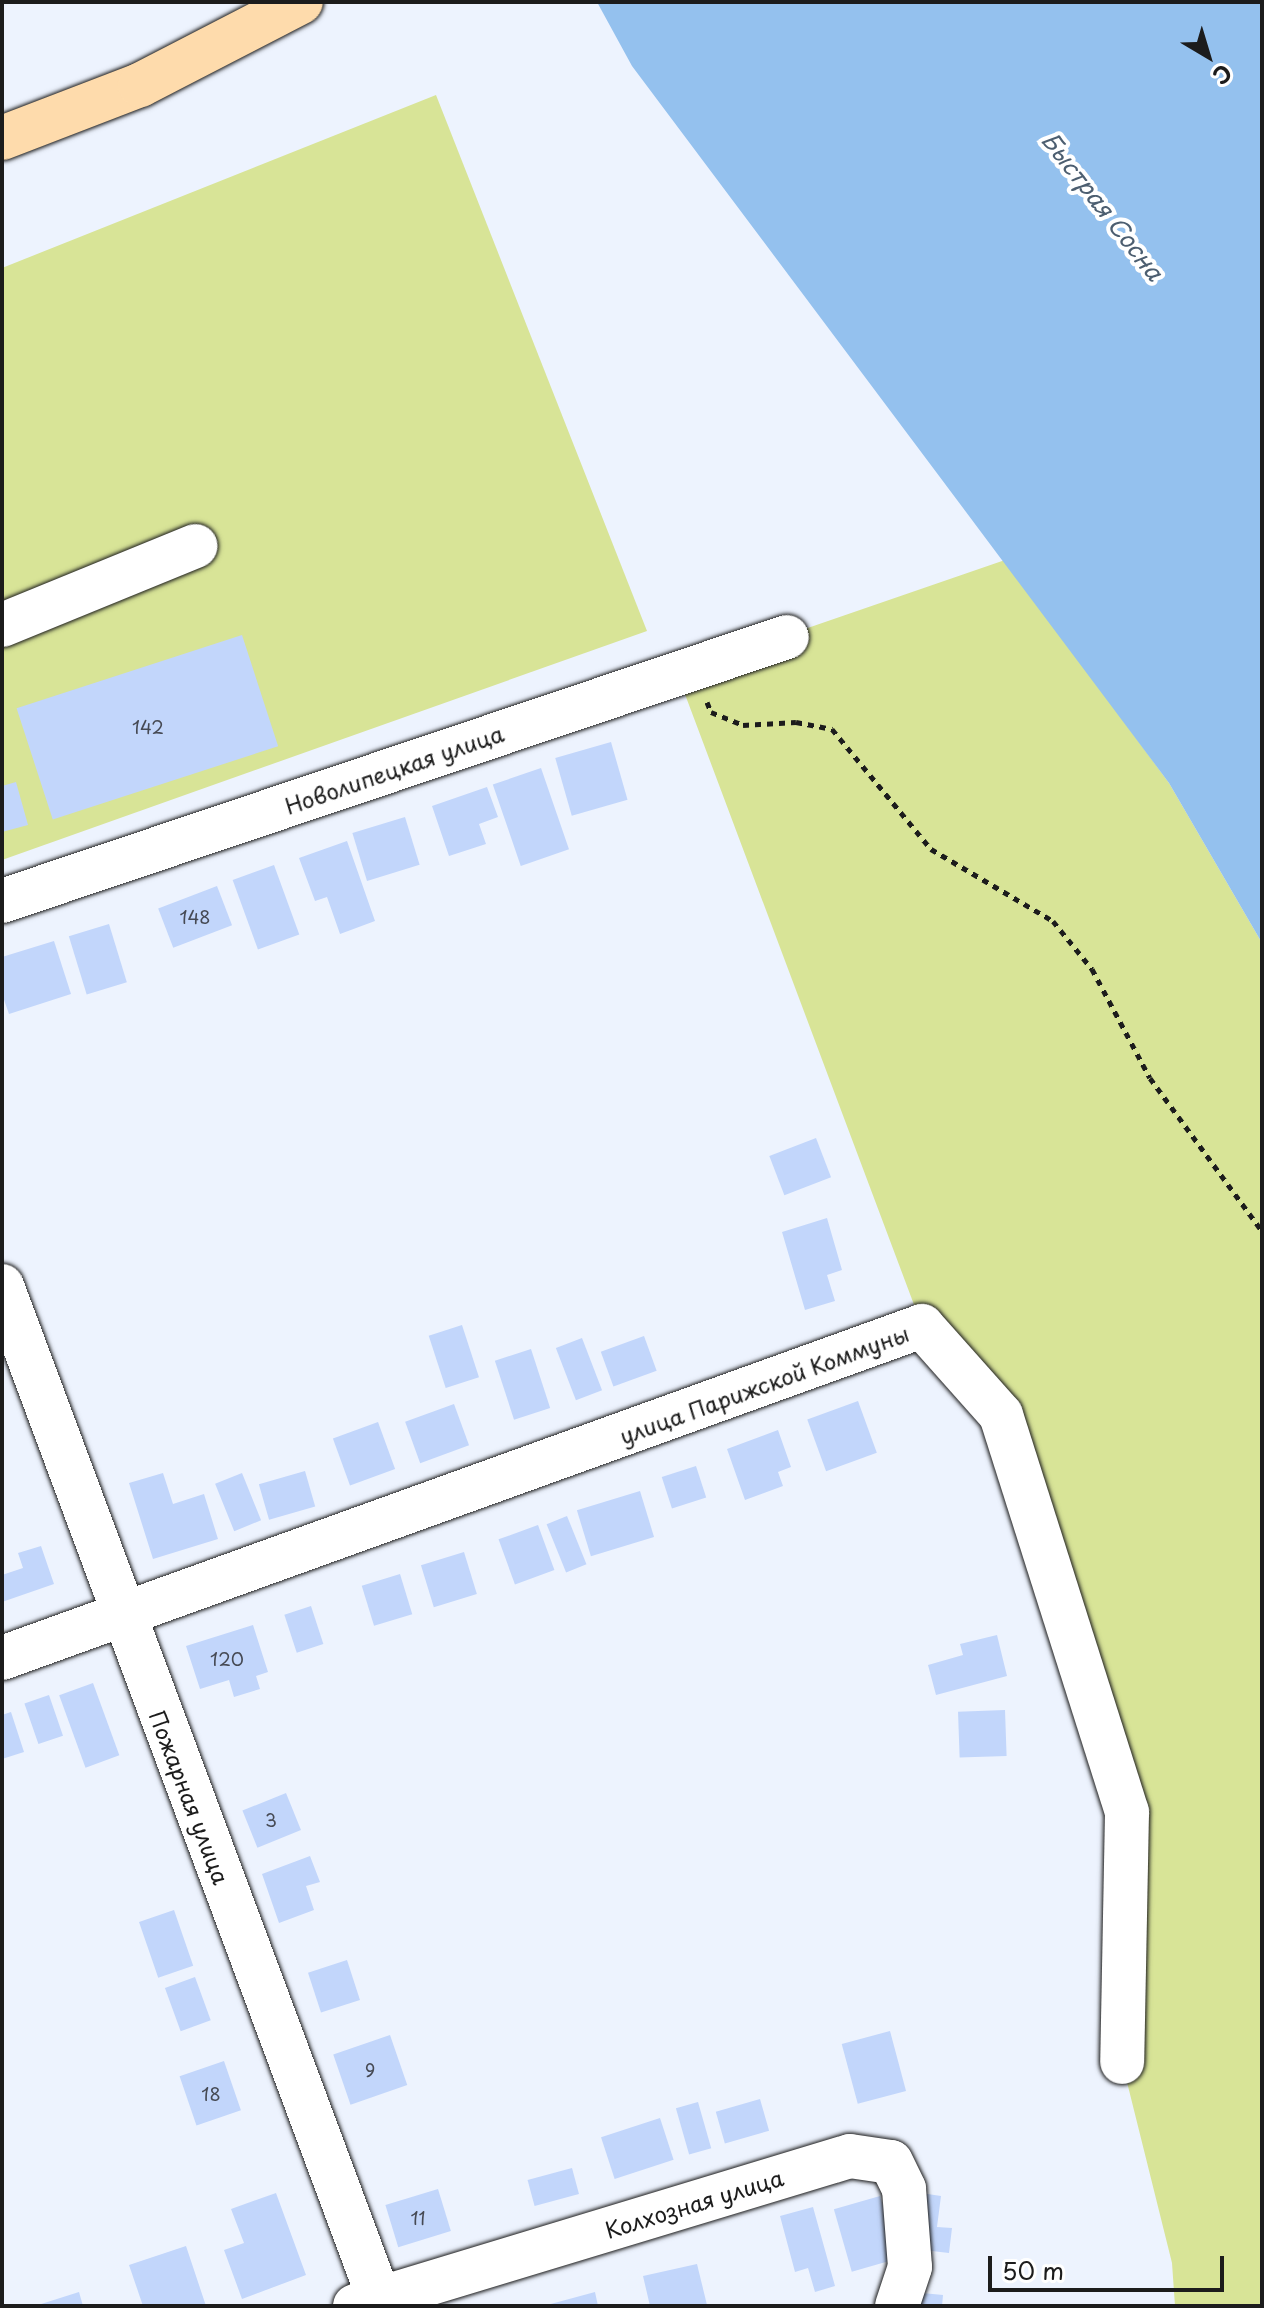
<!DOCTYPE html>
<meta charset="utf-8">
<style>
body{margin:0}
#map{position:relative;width:1264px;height:2308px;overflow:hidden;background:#edf3fe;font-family:"Playpen Sans",sans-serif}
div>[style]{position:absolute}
.green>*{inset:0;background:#d8e497}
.water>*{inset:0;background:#94c1ee}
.building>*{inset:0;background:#c2d6fb;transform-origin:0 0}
.path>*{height:5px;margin-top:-2.5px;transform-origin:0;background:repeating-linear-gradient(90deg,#1c1c1c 0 6px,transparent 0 12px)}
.roads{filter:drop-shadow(0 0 2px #1c1c1c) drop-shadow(0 0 2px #1c1c1c)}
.minor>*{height:44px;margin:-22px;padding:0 22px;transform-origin:22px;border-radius:22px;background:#fff}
.major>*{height:44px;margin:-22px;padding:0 22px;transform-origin:22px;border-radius:22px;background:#fedbac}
span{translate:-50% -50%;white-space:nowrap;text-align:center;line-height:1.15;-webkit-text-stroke:8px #fff;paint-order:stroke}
.number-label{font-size:18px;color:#464a54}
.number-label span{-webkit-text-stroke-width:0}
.street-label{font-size:22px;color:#1c1c1c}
.water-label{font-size:24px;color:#4c5e70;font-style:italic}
.frame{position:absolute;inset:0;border:4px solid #1c1c1c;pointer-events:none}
.north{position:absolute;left:1168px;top:16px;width:80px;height:80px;-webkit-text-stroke:6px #fff;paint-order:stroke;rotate:142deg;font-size:22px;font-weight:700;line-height:32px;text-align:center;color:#1c1c1c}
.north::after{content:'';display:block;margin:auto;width:28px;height:36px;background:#1c1c1c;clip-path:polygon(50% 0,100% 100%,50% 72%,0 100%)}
.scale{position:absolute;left:988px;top:2256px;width:236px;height:36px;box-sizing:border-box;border:4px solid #1c1c1c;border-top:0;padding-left:10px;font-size:24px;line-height:28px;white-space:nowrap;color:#1c1c1c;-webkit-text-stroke:6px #fff;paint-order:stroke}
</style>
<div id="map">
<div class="green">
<div style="clip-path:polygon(436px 95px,647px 631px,2px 860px,2px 268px)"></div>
<div style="clip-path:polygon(1005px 560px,1169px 783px,1262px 943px,1262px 2306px,1175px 2306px,1172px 2263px,1122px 2062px,1127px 1812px,1001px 1415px,922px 1326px,677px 673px)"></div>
</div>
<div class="water">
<div style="clip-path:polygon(597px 2px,1262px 2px,1262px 943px,1169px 783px,632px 66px)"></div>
</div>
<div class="building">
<div style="left:242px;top:635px;width:117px;height:237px;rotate:72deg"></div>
<div style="left:611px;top:742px;width:60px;height:58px;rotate:74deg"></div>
<div style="left:541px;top:768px;width:86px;height:51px;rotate:71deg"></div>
<div style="clip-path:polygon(16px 782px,28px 825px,2px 832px,2px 786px)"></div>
<div style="clip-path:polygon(487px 787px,498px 817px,479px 824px,486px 844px,449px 856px,432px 806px)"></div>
<div style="left:405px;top:817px;width:50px;height:55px;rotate:73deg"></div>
<div style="clip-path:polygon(347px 841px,375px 921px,340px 934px,327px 897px,315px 901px,299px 858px)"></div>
<div style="left:274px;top:865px;width:74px;height:44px;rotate:70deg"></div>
<div style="left:217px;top:886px;width:42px;height:63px;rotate:69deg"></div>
<div style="left:109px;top:924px;width:61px;height:42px;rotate:73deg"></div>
<div style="clip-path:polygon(54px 941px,71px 994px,9px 1014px,2px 994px,2px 957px)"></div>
<div style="left:816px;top:1138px;width:42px;height:50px;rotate:69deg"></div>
<div style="clip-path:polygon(827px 1218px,842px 1270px,827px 1275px,835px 1301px,805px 1310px,782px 1232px)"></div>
<div style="left:462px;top:1325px;width:55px;height:35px;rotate:72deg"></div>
<div style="left:644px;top:1336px;width:37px;height:46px;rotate:70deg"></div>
<div style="left:582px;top:1338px;width:56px;height:28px;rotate:69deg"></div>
<div style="left:531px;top:1349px;width:62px;height:38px;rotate:72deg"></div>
<div style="left:858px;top:1401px;width:55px;height:54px;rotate:70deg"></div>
<div style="left:454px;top:1404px;width:44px;height:52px;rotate:70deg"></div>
<div style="left:378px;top:1422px;width:50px;height:48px;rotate:70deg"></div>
<div style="clip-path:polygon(778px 1430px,791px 1467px,778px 1472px,783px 1486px,745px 1500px,727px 1449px)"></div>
<div style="left:696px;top:1466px;width:33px;height:36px;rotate:72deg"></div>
<div style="left:305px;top:1471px;width:37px;height:48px;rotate:74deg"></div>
<div style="clip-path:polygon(163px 1473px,173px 1504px,204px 1494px,218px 1539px,153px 1559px,129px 1483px)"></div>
<div style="left:242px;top:1473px;width:51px;height:29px;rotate:68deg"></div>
<div style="left:640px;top:1491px;width:48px;height:66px;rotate:73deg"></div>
<div style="left:567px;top:1516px;width:52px;height:22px;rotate:68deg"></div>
<div style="left:538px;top:1525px;width:48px;height:42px;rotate:70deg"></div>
<div style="clip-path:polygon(41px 1546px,54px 1584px,2px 1602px,2px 1575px,23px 1568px,18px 1553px)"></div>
<div style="left:464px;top:1552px;width:44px;height:45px;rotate:73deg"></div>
<div style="left:400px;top:1574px;width:42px;height:40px;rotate:73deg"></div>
<div style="left:311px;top:1606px;width:40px;height:28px;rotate:72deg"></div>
<div style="clip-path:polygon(253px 1625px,268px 1672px,256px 1676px,260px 1689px,234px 1697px,229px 1680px,200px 1689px,186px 1646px)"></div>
<div style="clip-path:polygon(997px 1635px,1007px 1676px,936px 1695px,928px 1665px,963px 1655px,960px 1644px)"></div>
<div style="left:93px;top:1683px;width:77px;height:36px;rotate:70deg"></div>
<div style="left:49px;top:1695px;width:43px;height:26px;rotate:71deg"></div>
<div style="left:1005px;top:1710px;width:46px;height:47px;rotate:88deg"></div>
<div style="clip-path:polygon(11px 1712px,24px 1752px,2px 1759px,2px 1715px)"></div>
<div style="left:286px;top:1793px;width:40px;height:47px;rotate:68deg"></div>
<div style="clip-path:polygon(310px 1856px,320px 1882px,306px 1886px,314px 1910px,279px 1923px,262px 1874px)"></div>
<div style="left:174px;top:1910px;width:59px;height:37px;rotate:71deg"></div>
<div style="left:347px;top:1960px;width:42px;height:41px;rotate:72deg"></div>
<div style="left:195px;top:1977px;width:46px;height:32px;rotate:70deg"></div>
<div style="left:890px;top:2031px;width:62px;height:50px;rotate:75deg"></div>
<div style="left:390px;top:2035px;width:53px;height:60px;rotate:71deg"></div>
<div style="left:224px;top:2061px;width:52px;height:47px;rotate:71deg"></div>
<div style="left:760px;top:2099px;width:33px;height:46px;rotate:74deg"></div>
<div style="left:698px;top:2102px;width:48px;height:23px;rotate:74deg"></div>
<div style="left:660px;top:2118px;width:44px;height:62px;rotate:72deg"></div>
<div style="left:572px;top:2168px;width:27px;height:46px;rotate:75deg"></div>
<div style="left:438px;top:2189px;width:44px;height:55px;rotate:73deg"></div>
<div style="clip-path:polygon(276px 2193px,306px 2275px,242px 2299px,224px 2250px,244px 2243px,231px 2209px)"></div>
<div style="clip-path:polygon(921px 2193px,941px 2196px,937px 2227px,952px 2228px,949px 2253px,915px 2249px)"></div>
<div style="left:880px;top:2196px;width:65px;height:48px;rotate:74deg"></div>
<div style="clip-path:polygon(813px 2207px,835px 2286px,815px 2292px,808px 2268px,795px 2272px,780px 2216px)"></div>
<div style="clip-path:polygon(186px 2246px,206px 2306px,143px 2306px,129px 2265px)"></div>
<div style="clip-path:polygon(697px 2264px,707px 2305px,650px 2306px,643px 2276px)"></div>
<div style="clip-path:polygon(79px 2292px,83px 2306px,38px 2306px,38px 2305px)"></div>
<div style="clip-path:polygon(595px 2292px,598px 2306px,547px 2306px,547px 2305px)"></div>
<div style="clip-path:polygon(912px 2292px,943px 2295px,942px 2306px,910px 2306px)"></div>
</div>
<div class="path">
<div style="left:707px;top:702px;width:11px;rotate:68deg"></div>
<div style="left:711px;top:712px;width:35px;rotate:22deg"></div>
<div style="left:743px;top:725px;width:53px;rotate:-3.2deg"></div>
<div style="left:796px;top:722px;width:37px;rotate:11deg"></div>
<div style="left:832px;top:729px;width:156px;rotate:50.5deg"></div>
<div style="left:931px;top:849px;width:142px;rotate:30.5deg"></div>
<div style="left:1053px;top:921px;width:62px;rotate:50.9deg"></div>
<div style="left:1092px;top:969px;width:123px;rotate:62deg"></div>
<div style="left:1150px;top:1078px;width:190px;rotate:53.8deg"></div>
</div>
<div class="roads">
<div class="minor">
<div style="left:2px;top:625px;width:209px;rotate:-22.2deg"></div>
<div style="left:2px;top:901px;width:828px;rotate:-18.59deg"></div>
<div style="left:2px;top:1286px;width:1088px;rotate:69.57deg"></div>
<div style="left:2px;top:1658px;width:978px;rotate:-19.84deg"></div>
<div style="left:922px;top:1326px;width:119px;rotate:48.4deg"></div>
<div style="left:1001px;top:1415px;width:417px;rotate:72.4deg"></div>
<div style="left:1127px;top:1812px;width:250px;rotate:91.1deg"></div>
<div style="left:355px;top:2306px;width:517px;rotate:-16.86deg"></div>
<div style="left:850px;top:2156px;width:41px;rotate:8.3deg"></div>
<div style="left:891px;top:2162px;width:30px;rotate:64deg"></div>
<div style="left:904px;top:2189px;width:78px;rotate:85.6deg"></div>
<div style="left:910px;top:2267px;width:41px;rotate:108.4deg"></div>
</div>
<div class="major">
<div style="left:2px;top:138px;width:148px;rotate:-21deg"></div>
<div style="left:140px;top:85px;width:181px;rotate:-27.3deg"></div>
</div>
</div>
<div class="number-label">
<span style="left:148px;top:727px">142</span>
<span style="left:195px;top:917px">148</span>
<span style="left:227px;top:1659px">120</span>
<span style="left:271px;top:1820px">3</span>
<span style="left:370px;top:2070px">9</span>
<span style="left:211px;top:2094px">18</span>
<span style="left:418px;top:2218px">11</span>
</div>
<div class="street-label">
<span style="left:394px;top:769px;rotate:-19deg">Новолипецкая улица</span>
<span style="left:764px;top:1384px;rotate:-20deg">улица Парижской Коммуны</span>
<span style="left:190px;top:1797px;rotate:69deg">Пожарная улица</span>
<span style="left:694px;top:2203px;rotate:-17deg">Колхозная улица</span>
</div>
<div class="water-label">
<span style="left:1103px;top:206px;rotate:52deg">Быстрая Сосна</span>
</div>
<div class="frame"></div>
<div class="north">С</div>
<div class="scale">50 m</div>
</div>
